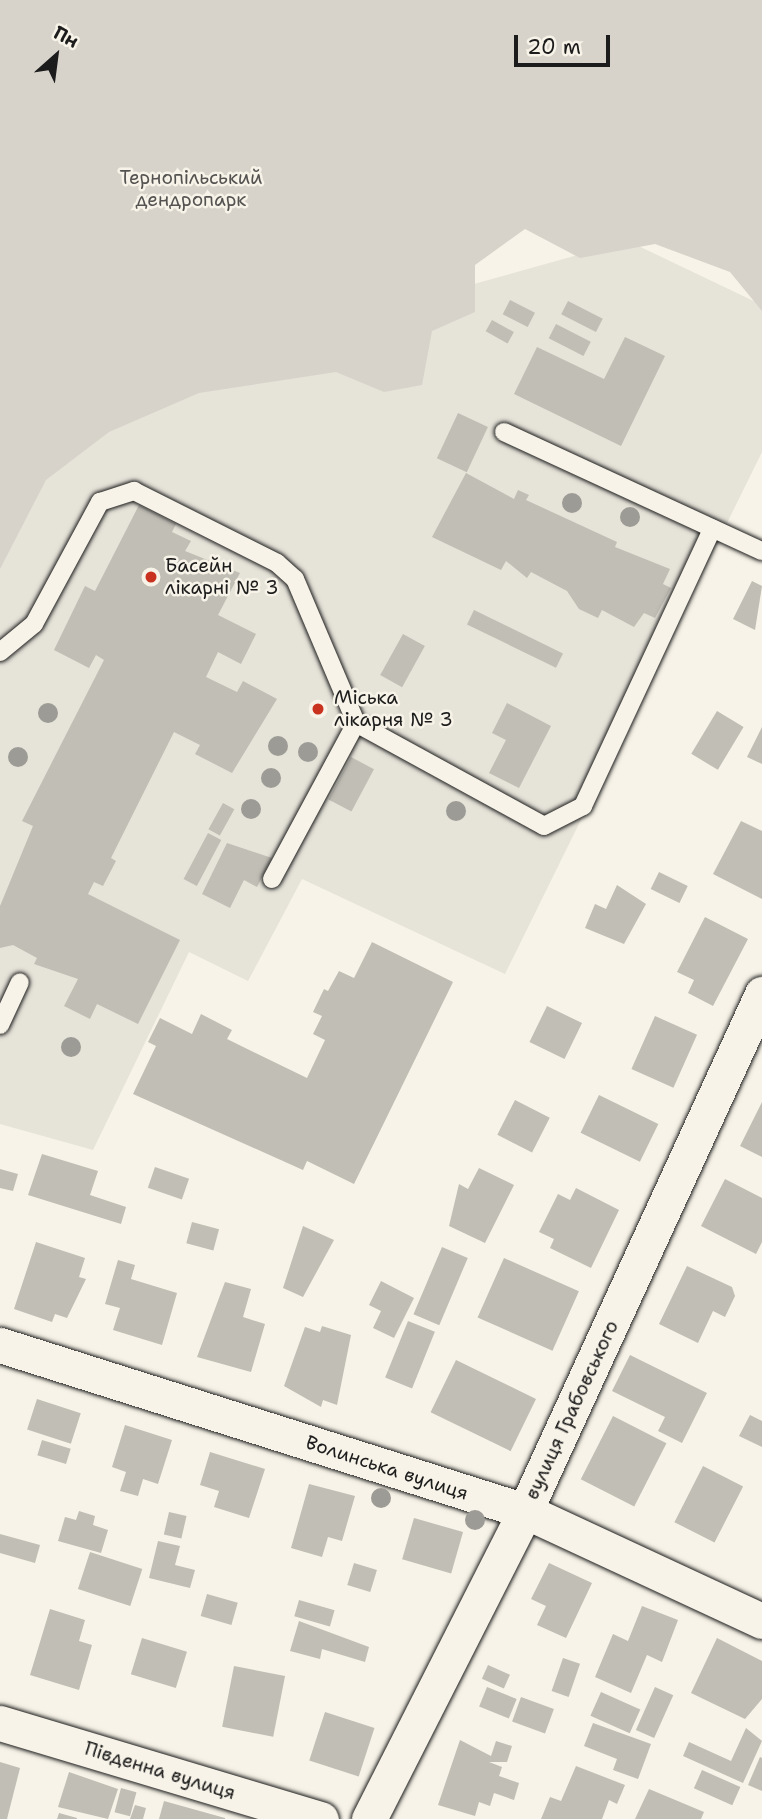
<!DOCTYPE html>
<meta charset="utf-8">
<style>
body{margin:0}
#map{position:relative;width:762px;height:1819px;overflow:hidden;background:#f7f3e8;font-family:"Shantell Sans",sans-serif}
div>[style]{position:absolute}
.built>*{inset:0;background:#e6e3d9}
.green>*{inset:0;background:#d7d3cb}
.building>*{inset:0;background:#c0beb5;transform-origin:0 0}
.roads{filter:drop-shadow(0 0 2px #1c1c1c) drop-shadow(0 0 2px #1c1c1c)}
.service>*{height:18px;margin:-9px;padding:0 9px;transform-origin:9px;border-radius:9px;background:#f7f3e8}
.minor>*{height:35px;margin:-17.5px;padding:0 17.5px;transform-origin:17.5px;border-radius:17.5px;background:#f7f3e8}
.trees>*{width:20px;height:20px;margin:-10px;border-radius:50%;background:#9d9b95}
.dots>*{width:19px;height:19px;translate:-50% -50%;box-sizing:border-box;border:4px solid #f7f3e8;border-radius:50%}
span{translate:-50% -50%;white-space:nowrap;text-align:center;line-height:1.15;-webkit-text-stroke:5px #f7f3e8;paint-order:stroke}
.park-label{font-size:19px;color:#545351}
.poi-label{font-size:19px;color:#1c1c1c}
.left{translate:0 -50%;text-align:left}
.street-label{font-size:19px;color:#1c1c1c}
.north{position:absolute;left:21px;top:21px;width:70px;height:70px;-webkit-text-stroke:5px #f7f3e8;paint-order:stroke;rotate:28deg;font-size:19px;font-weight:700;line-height:28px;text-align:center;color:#1c1c1c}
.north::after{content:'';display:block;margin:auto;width:24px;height:32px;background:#1c1c1c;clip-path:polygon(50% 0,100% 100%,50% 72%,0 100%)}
.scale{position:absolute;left:514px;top:35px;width:96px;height:32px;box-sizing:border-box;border:4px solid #1c1c1c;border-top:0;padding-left:9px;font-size:21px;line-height:24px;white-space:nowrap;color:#1c1c1c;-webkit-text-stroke:5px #f7f3e8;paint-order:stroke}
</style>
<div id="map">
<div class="built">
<div style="clip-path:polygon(628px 241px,762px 305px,762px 452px,505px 974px,302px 879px,248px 981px,189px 952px,93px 1150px,0 1124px,0 416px)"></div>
</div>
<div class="green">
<div style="clip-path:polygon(0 0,762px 0,762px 311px,730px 272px,655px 244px,580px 258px,525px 229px,475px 265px,475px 312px,432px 331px,422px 385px,384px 392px,336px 372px,199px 393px,109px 432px,46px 480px,0 569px)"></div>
</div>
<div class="building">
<div style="left:510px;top:300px;width:28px;height:16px;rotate:27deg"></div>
<div style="left:568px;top:301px;width:39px;height:15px;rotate:27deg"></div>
<div style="left:492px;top:320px;width:25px;height:13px;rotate:29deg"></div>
<div style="left:556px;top:324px;width:39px;height:16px;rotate:27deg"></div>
<div style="clip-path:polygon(625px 337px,665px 356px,621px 446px,514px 394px,537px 347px,604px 379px)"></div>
<div style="left:458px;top:413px;width:33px;height:50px;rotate:25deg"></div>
<div style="clip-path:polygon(466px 473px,514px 499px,518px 490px,529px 495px,526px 500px,617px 542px,615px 547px,670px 569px,663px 584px,671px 588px,655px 618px,644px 613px,634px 627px,602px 610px,598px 618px,579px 609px,567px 591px,531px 572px,527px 578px,506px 561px,501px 570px,432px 537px)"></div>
<div style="clip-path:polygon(139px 505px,176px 524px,172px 532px,191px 541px,185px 551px,240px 573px,218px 615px,256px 634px,241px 664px,218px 652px,206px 677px,237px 692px,243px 681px,277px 699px,232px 773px,195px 754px,200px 745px,174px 732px,111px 858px,116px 861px,103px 886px,94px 882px,88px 894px,180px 940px,138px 1024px,97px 1004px,90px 1019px,64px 1006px,78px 979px,34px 964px,37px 958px,13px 945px,0 948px,0 906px,33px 826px,22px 821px,104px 660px,96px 655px,89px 668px,54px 650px,85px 586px,95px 591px)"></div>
<div style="clip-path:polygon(752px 581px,762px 586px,755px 630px,733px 619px)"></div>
<div style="left:474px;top:610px;width:99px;height:16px;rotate:26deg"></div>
<div style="left:403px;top:634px;width:25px;height:47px;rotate:29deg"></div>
<div style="clip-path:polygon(507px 703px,551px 726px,519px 788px,489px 773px,506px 740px,492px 733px)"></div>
<div style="left:717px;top:711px;width:31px;height:50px;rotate:31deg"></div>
<div style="clip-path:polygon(762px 727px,762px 764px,747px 757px)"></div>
<div style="left:351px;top:757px;width:26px;height:48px;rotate:28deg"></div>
<div style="left:223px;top:803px;width:13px;height:30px;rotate:29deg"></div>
<div style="clip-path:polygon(741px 821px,762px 831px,762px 899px,713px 874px)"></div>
<div style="left:208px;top:833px;width:15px;height:52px;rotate:28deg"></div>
<div style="clip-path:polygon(227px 843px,272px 858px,257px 887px,244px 880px,230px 908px,202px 894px)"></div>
<div style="left:659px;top:872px;width:32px;height:19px;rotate:26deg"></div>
<div style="clip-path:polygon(617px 885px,646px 904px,624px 944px,585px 928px,595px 904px,606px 909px)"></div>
<div style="clip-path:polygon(705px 917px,748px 939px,713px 1006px,688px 993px,694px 980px,677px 972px)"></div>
<div style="clip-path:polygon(372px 942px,453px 982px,354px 1184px,307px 1161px,303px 1170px,133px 1094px,156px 1046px,148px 1042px,160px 1018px,192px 1034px,201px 1014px,232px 1030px,227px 1039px,307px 1078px,325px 1040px,313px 1034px,322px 1016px,313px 1012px,324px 989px,328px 991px,339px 971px,354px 978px)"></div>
<div style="left:547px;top:1006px;width:39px;height:40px;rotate:26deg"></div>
<div style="left:655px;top:1016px;width:46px;height:58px;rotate:24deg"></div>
<div style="left:599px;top:1095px;width:66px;height:42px;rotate:26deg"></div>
<div style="left:515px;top:1100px;width:39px;height:39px;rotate:27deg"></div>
<div style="clip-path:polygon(762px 1102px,762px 1157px,740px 1146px)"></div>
<div style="clip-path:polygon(42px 1154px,98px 1171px,90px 1195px,126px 1207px,121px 1224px,28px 1195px)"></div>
<div style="left:155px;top:1167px;width:36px;height:22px;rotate:19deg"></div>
<div style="clip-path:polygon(479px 1168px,514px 1185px,485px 1243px,449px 1226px,459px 1184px,468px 1189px)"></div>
<div style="clip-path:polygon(0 1169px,18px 1174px,13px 1191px,0 1188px)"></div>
<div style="clip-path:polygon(725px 1179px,762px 1198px,762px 1242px,756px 1254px,701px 1226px)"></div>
<div style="clip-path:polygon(576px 1188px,619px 1210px,591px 1268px,550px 1248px,554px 1239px,539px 1232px,558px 1194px,570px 1200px)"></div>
<div style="left:192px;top:1222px;width:28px;height:22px;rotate:15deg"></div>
<div style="clip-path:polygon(303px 1226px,334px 1240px,303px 1297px,283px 1288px)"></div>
<div style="clip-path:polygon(36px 1242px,85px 1258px,79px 1277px,86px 1279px,67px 1318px,55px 1314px,52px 1322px,14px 1309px)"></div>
<div style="left:442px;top:1247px;width:28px;height:73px;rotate:23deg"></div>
<div style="left:504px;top:1258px;width:82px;height:65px;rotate:24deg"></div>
<div style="clip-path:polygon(118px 1260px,135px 1265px,131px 1279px,177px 1293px,162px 1345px,113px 1330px,120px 1308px,105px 1304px)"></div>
<div style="clip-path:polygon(687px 1266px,732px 1287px,735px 1296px,725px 1317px,713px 1311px,698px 1343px,659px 1324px)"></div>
<div style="clip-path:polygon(381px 1281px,414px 1298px,394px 1338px,373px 1328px,381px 1311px,369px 1305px)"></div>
<div style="clip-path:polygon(225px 1282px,251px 1289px,243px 1317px,265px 1324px,251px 1372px,197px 1357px)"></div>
<div style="left:408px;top:1321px;width:29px;height:61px;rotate:22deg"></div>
<div style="clip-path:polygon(322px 1326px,351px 1335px,337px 1405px,323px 1400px,321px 1407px,284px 1386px,305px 1327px,320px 1332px)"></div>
<div style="clip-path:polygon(630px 1355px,707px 1393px,682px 1443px,658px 1431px,665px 1417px,612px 1391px)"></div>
<div style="left:456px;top:1360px;width:89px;height:58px;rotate:26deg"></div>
<div style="left:37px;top:1399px;width:46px;height:32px;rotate:18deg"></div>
<div style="clip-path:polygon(750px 1415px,762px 1421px,762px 1447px,739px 1436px)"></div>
<div style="left:613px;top:1416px;width:60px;height:71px;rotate:27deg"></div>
<div style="clip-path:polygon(125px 1425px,172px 1440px,158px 1484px,143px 1479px,138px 1496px,120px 1491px,126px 1472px,112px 1467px)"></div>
<div style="left:42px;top:1440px;width:30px;height:16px;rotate:17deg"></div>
<div style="clip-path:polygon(210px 1452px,265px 1469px,249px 1518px,214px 1507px,219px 1491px,200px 1485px)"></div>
<div style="left:703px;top:1466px;width:45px;height:63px;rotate:27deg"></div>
<div style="clip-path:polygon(309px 1484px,355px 1496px,342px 1541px,328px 1537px,322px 1557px,291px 1548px)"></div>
<div style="clip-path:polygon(79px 1511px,95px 1516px,93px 1525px,108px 1530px,101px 1553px,58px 1541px,65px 1517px,76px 1520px)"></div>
<div style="left:169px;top:1512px;width:18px;height:23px;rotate:13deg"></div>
<div style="left:414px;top:1518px;width:51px;height:43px;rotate:16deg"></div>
<div style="clip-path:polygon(0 1534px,40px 1545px,35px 1563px,0 1553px)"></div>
<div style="clip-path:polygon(158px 1541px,180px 1546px,175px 1565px,195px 1570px,190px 1588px,149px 1578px)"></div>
<div style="left:90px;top:1552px;width:55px;height:39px;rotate:18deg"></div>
<div style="left:354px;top:1563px;width:24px;height:23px;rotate:17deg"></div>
<div style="clip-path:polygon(549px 1563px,592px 1583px,566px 1638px,537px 1625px,546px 1606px,531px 1599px)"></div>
<div style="left:207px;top:1594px;width:32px;height:23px;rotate:16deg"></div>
<div style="left:299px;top:1600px;width:37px;height:17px;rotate:16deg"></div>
<div style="clip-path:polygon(642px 1606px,678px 1620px,662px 1662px,647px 1655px,631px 1693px,595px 1677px,613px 1634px,628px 1641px)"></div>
<div style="clip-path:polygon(50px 1609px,85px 1620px,79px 1641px,92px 1645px,79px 1690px,30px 1675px)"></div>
<div style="clip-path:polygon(299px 1621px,369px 1647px,365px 1662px,322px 1649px,320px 1659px,290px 1651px)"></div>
<div style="left:142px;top:1638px;width:47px;height:38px;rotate:17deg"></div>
<div style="clip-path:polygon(717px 1638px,762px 1661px,762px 1699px,745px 1719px,691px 1693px)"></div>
<div style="left:563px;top:1658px;width:18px;height:35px;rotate:19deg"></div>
<div style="left:488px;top:1665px;width:24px;height:15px;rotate:24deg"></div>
<div style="left:234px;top:1666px;width:52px;height:62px;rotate:11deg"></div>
<div style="left:487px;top:1687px;width:32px;height:21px;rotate:22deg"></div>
<div style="left:655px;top:1687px;width:20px;height:47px;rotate:24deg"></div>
<div style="left:601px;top:1692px;width:43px;height:26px;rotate:24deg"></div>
<div style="left:521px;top:1697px;width:35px;height:26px;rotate:20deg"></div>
<div style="left:325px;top:1712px;width:52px;height:51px;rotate:18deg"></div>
<div style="clip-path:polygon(593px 1723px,651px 1744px,638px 1779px,613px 1770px,617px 1759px,584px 1746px)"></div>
<div style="clip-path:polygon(746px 1728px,762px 1741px,743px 1783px,683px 1756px,689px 1742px,731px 1761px)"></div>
<div style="clip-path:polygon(460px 1740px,491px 1756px,496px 1741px,512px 1746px,507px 1762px,489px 1762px,502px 1767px,499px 1776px,519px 1783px,514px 1800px,494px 1793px,490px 1806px,479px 1802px,475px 1816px,438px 1805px)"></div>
<div style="clip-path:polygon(760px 1757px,762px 1758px,762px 1791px,748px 1785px)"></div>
<div style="clip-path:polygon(0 1762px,20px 1768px,7px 1819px,0 1819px)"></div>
<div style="clip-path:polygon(576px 1766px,625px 1785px,617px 1804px,609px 1800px,602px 1819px,541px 1819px,550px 1797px,561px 1801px)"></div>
<div style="left:702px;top:1770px;width:42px;height:20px;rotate:24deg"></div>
<div style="clip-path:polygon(69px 1772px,118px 1789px,108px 1819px,58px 1807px)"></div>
<div style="left:121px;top:1788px;width:16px;height:25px;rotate:15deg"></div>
<div style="clip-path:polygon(649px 1789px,704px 1812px,701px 1819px,635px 1819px)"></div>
<div style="clip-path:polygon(164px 1801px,225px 1818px,225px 1819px,159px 1819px)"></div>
<div style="clip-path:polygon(135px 1805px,146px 1808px,143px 1819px,130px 1819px)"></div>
<div style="clip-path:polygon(59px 1813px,77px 1818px,77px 1819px,57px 1819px)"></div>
</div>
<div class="roads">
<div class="service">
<div style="left:504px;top:432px;width:284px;rotate:24.8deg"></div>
<div style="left:0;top:652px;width:44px;rotate:-39.5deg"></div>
<div style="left:34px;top:624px;width:139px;rotate:-61.6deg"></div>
<div style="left:100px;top:502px;width:36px;rotate:-18deg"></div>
<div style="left:134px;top:491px;width:160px;rotate:26.7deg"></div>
<div style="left:277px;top:563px;width:24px;rotate:42deg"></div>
<div style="left:295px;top:579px;width:156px;rotate:67deg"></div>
<div style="left:356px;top:723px;width:214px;rotate:28.7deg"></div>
<div style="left:544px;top:826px;width:44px;rotate:-27.1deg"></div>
<div style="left:583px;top:806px;width:306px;rotate:-65deg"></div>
<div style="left:272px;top:879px;width:177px;rotate:-61.7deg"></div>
<div style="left:0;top:1025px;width:47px;rotate:-65.1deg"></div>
</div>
<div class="minor">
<div style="left:0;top:1345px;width:551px;rotate:17.55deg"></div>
<div style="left:525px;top:1511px;width:261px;rotate:24.9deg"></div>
<div style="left:0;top:1723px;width:335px;rotate:16.7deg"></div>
<div style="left:369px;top:1819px;width:345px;rotate:-63.1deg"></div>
<div style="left:525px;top:1511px;width:569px;rotate:-65.37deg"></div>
</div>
</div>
<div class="trees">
<div style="left:572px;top:503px"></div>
<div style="left:630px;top:517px"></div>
<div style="left:48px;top:713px"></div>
<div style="left:278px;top:746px"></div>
<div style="left:308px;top:752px"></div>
<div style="left:18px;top:757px"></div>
<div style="left:271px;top:778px"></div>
<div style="left:251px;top:809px"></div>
<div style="left:456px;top:811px"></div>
<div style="left:71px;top:1047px"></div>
<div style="left:381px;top:1498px"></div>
<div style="left:475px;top:1520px"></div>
</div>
<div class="dots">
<div style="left:151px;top:577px;background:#c8321e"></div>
<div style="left:318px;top:709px;background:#c8321e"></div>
</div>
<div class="park-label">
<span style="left:191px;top:189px">Тернопільський<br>дендропарк</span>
</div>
<div class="poi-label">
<span class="left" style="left:165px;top:577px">Басейн<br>лікарні № 3</span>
<span class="left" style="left:334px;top:709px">Міська<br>лікарня № 3</span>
</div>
<div class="street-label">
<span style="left:572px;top:1410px;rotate:-65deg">вулиця Грабовського</span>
<span style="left:387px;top:1468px;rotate:18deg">Волинська вулиця</span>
<span style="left:160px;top:1771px;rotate:17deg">Південна вулиця</span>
</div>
<div class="north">Пн</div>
<div class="scale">20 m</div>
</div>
